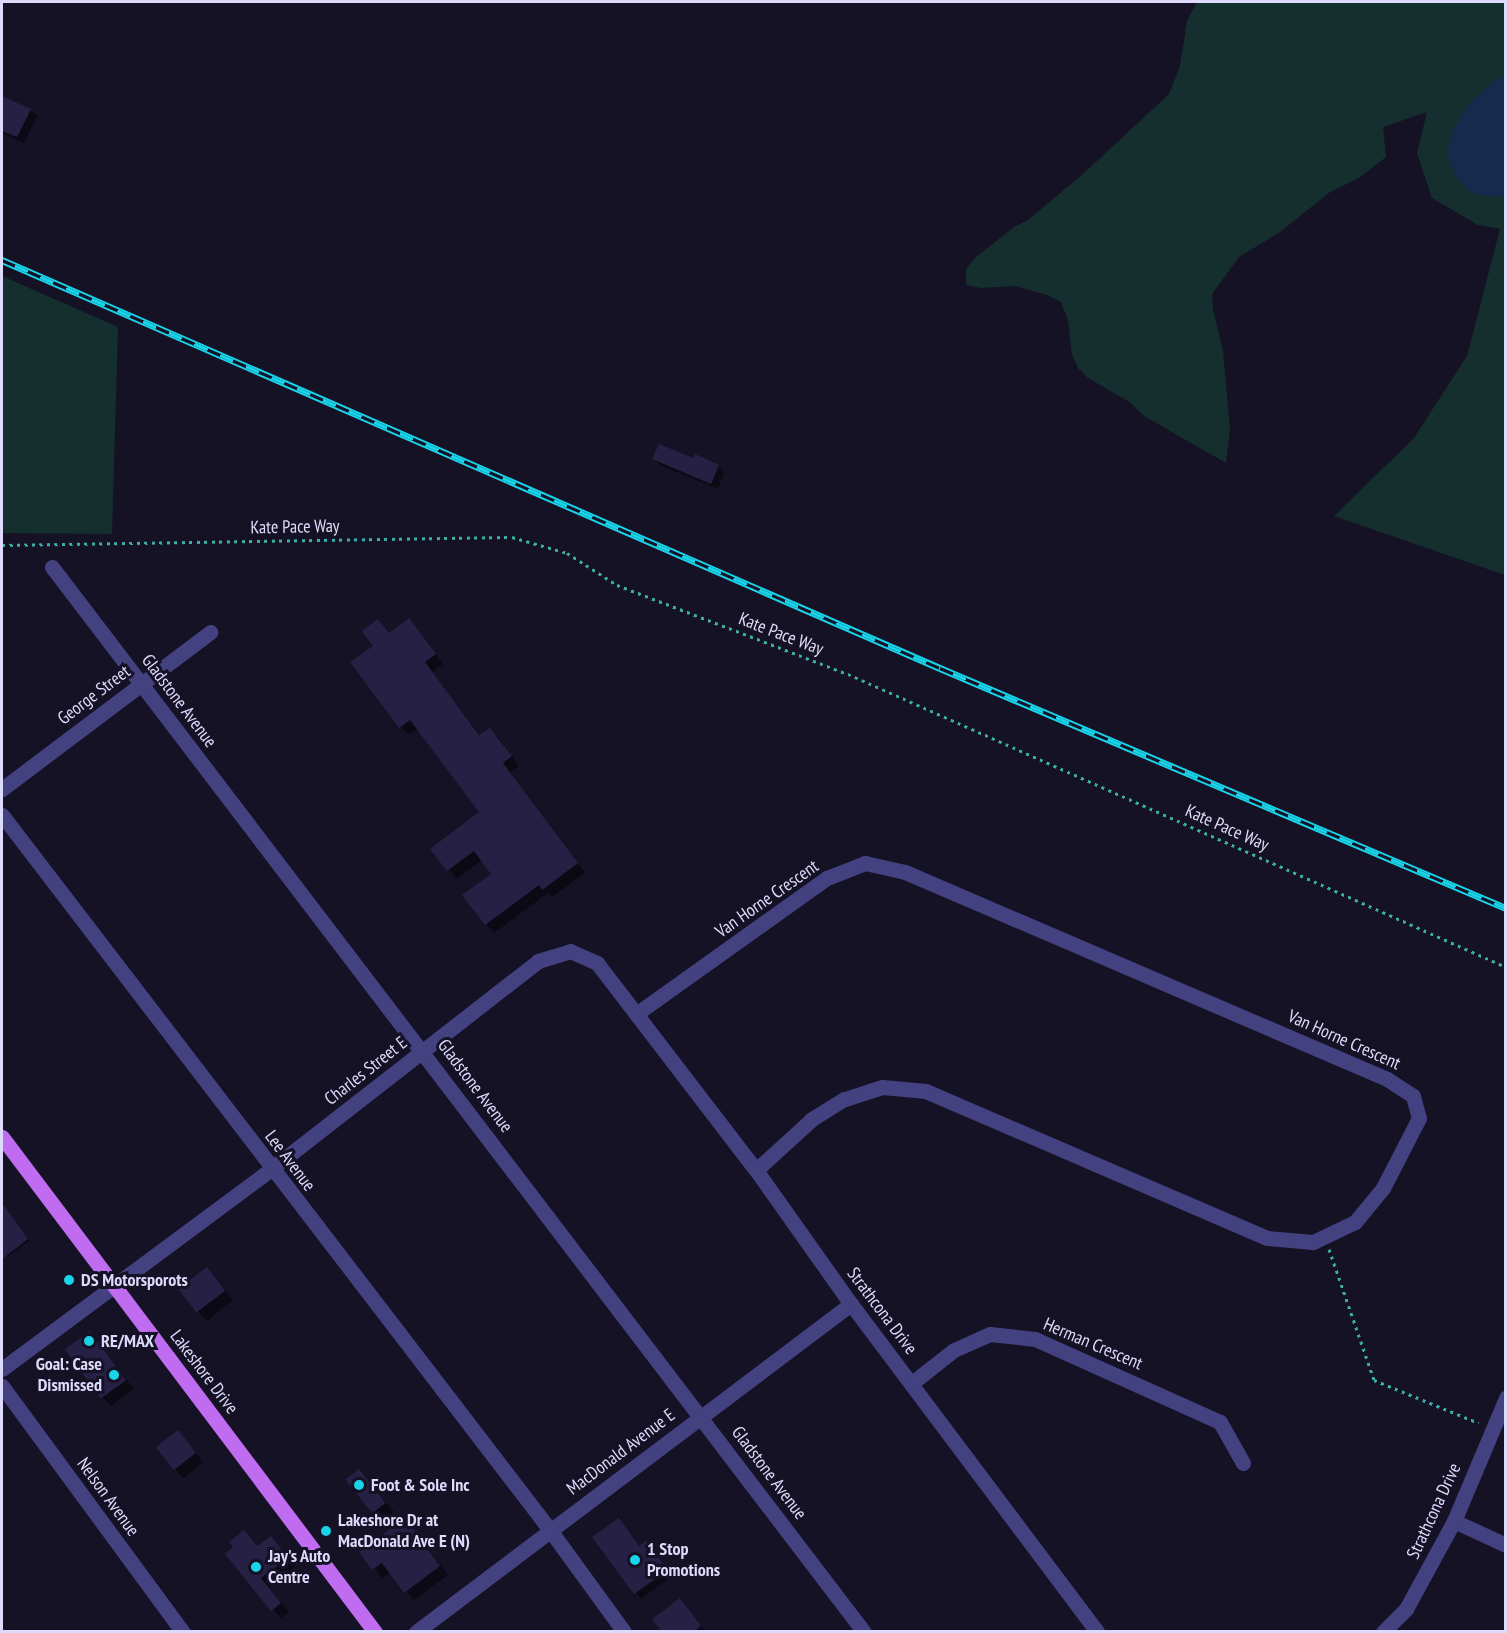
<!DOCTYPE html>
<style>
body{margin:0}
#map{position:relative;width:1507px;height:1633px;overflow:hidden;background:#151226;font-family:"PT Sans Narrow",sans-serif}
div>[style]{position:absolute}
.green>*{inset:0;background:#152f2e}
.water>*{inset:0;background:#162b4c}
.shadow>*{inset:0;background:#0007;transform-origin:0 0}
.building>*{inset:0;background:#272045;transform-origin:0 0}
.path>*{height:3px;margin-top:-1.5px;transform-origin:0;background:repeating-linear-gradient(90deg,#3caea7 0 3px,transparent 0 7.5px)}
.minor>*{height:15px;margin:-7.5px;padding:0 7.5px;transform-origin:7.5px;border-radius:7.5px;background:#444180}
.major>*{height:15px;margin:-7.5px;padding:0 7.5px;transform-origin:7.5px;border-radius:7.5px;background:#bf6cf1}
.rail>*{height:7px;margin-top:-3.5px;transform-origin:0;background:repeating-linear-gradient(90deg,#151226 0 14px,#19d4e9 0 28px);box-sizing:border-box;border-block:2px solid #19d4e9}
.dots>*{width:16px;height:16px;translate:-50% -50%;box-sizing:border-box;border:3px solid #151226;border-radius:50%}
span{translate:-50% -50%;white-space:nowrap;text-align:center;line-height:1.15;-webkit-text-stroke:6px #151226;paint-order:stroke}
.street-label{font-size:18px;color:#dedafb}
.poi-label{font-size:18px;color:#dedafb;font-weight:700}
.left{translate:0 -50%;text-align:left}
.right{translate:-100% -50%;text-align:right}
.frame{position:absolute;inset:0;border:3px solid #dedafb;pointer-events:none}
</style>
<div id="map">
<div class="green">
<div style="clip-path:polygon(1197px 2px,1505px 2px,1505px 575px,1334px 516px,1414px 438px,1467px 356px,1500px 229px,1478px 225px,1432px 198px,1417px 153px,1427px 112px,1383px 127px,1386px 157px,1359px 178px,1330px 192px,1280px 232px,1239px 257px,1212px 294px,1213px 309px,1223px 351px,1230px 429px,1226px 463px,1144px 416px,1131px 403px,1088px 378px,1078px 368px,1072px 354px,1068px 320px,1061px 302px,1047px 295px,1015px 286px,981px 288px,966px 285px,966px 269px,976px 257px,1014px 227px,1028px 220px,1084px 173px,1169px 94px,1180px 66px,1187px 21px)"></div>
<div style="clip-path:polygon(2px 276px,118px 327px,112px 534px,2px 533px)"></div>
</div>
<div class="water">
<div style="clip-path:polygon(1505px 76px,1505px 195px,1494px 197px,1472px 193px,1456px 178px,1447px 153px,1448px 145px,1453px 130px,1468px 105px,1492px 82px)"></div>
</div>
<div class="shadow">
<div style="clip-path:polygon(2px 97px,30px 110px,37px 116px,24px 143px,2px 133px)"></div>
<div style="clip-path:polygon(654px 459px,694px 460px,718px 467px,724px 473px,718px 489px,660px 465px)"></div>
<div style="clip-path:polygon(378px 621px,390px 634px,417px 629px,443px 664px,432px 672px,481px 736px,490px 730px,499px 738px,519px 766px,510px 772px,585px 873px,552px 897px,548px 893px,494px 933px,486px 924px,493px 874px,483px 859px,457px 879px,432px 849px,481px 812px,419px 728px,409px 735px,401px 727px,375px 646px)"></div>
<div style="clip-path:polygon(2px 1205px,29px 1241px,8px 1256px,2px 1247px)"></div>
<div style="clip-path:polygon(207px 1269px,233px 1300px,207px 1321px,198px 1312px)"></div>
<div style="clip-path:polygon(90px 1333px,134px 1389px,111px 1406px,102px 1397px)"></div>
<div style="left:178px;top:1432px;width:39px;height:26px;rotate:50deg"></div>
<div style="clip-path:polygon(348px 1480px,367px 1480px,394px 1512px,383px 1521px)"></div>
<div style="clip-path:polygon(405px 1520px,448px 1575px,414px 1600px,391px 1572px,382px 1578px,361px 1553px)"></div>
<div style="clip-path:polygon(270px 1538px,295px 1567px,269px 1588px,289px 1612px,281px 1618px,227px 1554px,258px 1547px)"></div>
<div style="clip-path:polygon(594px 1538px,651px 1548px,672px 1576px,641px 1599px)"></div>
<div style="clip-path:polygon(680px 1600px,686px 1606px,705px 1632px,663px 1632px)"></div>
</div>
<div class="building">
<div style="clip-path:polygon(2px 96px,31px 109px,17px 137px,2px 131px)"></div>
<div style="clip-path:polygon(659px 444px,693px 458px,695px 454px,719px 465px,711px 484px,652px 459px)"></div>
<div style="clip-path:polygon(409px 618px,436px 654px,425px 662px,479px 735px,490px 728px,512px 756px,503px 763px,578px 863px,542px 890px,539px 885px,485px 925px,462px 895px,491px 874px,474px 851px,447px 871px,430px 849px,479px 812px,410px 720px,399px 728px,350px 662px,373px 646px,362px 631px,378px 619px,389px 633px)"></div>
<div style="clip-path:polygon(2px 1203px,28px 1239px,2px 1259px)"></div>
<div style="left:207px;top:1267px;width:30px;height:36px;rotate:53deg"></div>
<div style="left:90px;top:1331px;width:61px;height:31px;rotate:54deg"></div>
<div style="left:178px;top:1430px;width:29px;height:28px;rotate:52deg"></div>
<div style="left:359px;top:1469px;width:43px;height:17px;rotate:52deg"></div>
<div style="clip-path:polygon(405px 1518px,440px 1566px,404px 1593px,382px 1563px,372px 1570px,359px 1552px)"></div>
<div style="clip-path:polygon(619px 1518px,639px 1546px,646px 1541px,668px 1570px,634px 1594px,592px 1537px)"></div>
<div style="clip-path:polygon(244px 1530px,257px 1546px,271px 1536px,288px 1558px,261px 1578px,281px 1603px,271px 1611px,225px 1554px,233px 1547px,229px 1542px)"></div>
<div style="clip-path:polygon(680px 1598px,701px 1626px,694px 1632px,662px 1632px,652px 1619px)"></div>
</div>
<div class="path">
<div style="left:2px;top:545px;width:510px;rotate:-0.9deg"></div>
<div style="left:512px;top:537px;width:57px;rotate:16.2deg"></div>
<div style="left:567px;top:553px;width:59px;rotate:32.6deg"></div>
<div style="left:617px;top:585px;width:248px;rotate:21.1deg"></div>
<div style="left:848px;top:674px;width:720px;rotate:24deg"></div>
<div style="left:1329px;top:1249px;width:139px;rotate:71deg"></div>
<div style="left:1374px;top:1380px;width:113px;rotate:22.3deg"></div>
</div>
<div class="minor">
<div style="left:52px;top:567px;width:1339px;rotate:52.68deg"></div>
<div style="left:2px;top:789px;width:261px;rotate:-37deg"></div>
<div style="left:2px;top:815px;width:901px;rotate:52.53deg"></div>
<div style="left:550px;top:1530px;width:126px;rotate:54deg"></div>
<div style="left:636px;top:1014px;width:234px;rotate:-35.5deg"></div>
<div style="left:827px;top:878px;width:41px;rotate:-21.5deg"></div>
<div style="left:865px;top:863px;width:41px;rotate:12.7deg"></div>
<div style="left:905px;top:872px;width:525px;rotate:23.24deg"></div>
<div style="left:1387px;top:1079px;width:31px;rotate:33deg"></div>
<div style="left:1413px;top:1096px;width:23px;rotate:75deg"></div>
<div style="left:1419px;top:1118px;width:79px;rotate:117.2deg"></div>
<div style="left:1383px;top:1188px;width:44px;rotate:129.5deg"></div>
<div style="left:1355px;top:1222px;width:47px;rotate:154.5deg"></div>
<div style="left:1313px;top:1242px;width:46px;rotate:-175deg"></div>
<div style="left:1267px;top:1238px;width:371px;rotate:-156.7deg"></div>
<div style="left:926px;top:1091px;width:44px;rotate:-174.8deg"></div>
<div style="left:882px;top:1087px;width:40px;rotate:162deg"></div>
<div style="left:844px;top:1099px;width:39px;rotate:148deg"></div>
<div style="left:811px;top:1120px;width:74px;rotate:137.7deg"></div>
<div style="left:2px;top:1369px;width:335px;rotate:-36.6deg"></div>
<div style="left:271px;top:1169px;width:338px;rotate:-37.9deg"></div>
<div style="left:538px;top:961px;width:34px;rotate:-17deg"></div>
<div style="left:570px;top:951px;width:30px;rotate:24deg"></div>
<div style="left:597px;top:963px;width:261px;rotate:52.5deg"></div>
<div style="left:756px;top:1170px;width:164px;rotate:54.7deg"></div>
<div style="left:851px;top:1304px;width:410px;rotate:53.1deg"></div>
<div style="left:912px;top:1383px;width:53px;rotate:-38.2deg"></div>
<div style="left:954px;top:1350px;width:39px;rotate:-24deg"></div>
<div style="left:990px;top:1334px;width:45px;rotate:6.3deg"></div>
<div style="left:1035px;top:1339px;width:203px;rotate:24.2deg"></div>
<div style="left:1220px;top:1422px;width:47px;rotate:60.7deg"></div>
<div style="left:2px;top:1386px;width:305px;rotate:53.7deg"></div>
<div style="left:1454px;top:1521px;width:57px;rotate:24.8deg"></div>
<div style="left:416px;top:1632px;width:545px;rotate:-37.02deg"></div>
<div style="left:1383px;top:1632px;width:33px;rotate:-45deg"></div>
<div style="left:1406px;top:1609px;width:100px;rotate:-61.4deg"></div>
<div style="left:1454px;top:1521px;width:134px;rotate:-67.1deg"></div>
</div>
<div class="major">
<div style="left:2px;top:1137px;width:620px;rotate:53deg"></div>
</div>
<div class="rail">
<div style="left:2px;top:260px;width:1023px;rotate:23.51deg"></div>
<div style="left:940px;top:668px;width:615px;rotate:22.98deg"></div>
</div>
<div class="dots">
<div style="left:69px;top:1280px;background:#19d4e9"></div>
<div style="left:89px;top:1341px;background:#19d4e9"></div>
<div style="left:114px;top:1375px;background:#19d4e9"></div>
<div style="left:359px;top:1485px;background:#19d4e9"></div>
<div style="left:326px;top:1531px;background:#19d4e9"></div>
<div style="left:635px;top:1560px;background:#19d4e9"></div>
<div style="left:256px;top:1567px;background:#19d4e9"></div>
</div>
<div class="street-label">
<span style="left:295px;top:527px;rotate:-1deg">Kate Pace Way</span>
<span style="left:781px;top:634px;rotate:21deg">Kate Pace Way</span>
<span style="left:94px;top:695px;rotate:-37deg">George Street</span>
<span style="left:179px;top:701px;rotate:53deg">Gladstone Avenue</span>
<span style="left:1227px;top:828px;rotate:24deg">Kate Pace Way</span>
<span style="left:767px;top:899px;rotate:-35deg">Van Horne Crescent</span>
<span style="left:1344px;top:1040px;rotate:24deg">Van Horne Crescent</span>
<span style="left:366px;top:1071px;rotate:-38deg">Charles Street E</span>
<span style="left:475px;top:1086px;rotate:53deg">Gladstone Avenue</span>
<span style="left:290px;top:1161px;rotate:53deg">Lee Avenue</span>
<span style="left:882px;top:1311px;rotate:53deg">Strathcona Drive</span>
<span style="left:1093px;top:1344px;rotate:23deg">Herman Crescent</span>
<span style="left:204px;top:1372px;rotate:53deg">Lakeshore Drive</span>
<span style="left:621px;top:1452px;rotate:-37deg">MacDonald Avenue E</span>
<span style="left:769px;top:1473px;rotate:53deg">Gladstone Avenue</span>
<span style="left:108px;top:1497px;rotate:54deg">Nelson Avenue</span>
<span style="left:1434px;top:1511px;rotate:-65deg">Strathcona Drive</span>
</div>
<div class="poi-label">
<span class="left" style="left:81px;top:1280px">DS Motorsporots</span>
<span class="left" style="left:101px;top:1341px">RE/MAX</span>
<span class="right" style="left:102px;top:1375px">Goal: Case<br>Dismissed</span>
<span class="left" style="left:371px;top:1485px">Foot &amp; Sole Inc</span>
<span class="left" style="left:338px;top:1531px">Lakeshore Dr at<br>MacDonald Ave E (N)</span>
<span class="left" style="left:647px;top:1560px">1 Stop<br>Promotions</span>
<span class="left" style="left:268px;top:1567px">Jay's Auto<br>Centre</span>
</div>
<div class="frame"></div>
</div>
